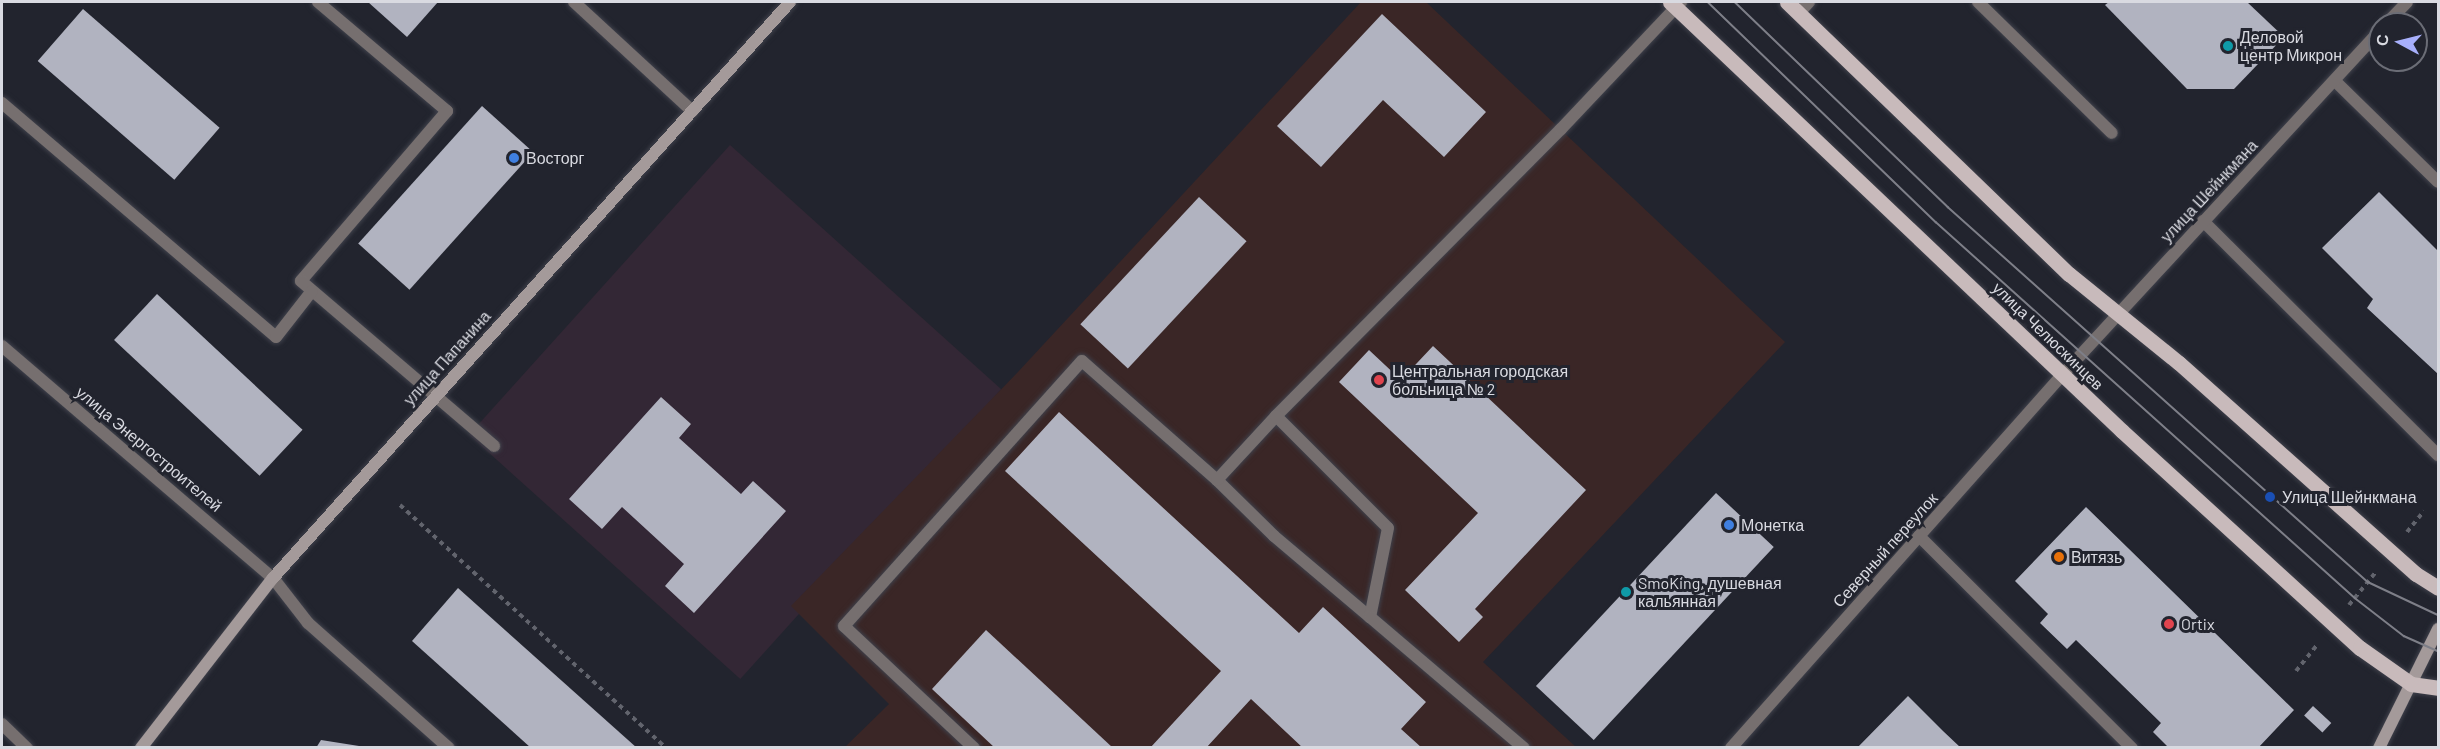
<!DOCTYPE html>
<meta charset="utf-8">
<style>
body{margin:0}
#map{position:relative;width:2440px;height:749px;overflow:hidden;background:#22242e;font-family:Barlow,sans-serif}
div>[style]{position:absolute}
.education>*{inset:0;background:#332735;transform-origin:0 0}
.medical>*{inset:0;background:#3a2626}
.building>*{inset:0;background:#b1b3c0;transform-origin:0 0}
.path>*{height:4px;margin-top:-2px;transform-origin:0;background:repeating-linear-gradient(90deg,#62646d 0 4.5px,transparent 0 9px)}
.roads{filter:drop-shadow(0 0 2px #3f414b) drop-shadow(0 0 2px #3f414b)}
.lane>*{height:12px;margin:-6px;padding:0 6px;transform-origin:6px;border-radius:6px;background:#766f6f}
.street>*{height:12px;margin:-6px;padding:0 6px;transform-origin:6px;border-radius:6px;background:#766f6f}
.secondary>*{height:12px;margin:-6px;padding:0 6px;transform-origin:6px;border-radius:6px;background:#a49a9a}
.primary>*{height:15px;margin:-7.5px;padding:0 7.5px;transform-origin:7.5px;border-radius:7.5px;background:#c8babb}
.tram>*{height:1.5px;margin:-0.75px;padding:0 0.75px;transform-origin:0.75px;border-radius:0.75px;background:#7e7f88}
.dots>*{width:16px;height:16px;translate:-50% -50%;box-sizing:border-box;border:3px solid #22242e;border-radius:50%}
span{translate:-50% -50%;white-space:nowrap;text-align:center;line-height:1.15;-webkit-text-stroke:6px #22242e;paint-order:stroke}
.poi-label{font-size:16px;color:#d9dae1}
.left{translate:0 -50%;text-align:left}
.street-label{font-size:16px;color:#d9dae1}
.frame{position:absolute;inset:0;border:3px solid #d9dae1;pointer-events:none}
.north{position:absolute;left:2368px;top:12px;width:60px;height:60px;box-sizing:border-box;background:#22242e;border:2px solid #6b6d76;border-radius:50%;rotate:277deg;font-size:16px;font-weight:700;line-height:24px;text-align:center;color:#d9dae1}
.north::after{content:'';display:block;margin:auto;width:21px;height:27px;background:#a8b0fc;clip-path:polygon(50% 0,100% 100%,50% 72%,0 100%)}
</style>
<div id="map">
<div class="education">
<div style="left:730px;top:145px;width:365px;height:390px;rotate:42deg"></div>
</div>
<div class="medical">
<div style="clip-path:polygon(1361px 2px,1426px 2px,1785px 342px,1483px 662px,1576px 747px,845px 747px,889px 704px,791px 606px,1017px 373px)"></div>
</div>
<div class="building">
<div style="clip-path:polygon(368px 2px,438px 2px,407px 37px)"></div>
<div style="clip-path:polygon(2109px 2px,2247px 2px,2284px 37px,2234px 89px,2187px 89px,2105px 5px)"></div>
<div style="left:83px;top:9px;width:181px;height:69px;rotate:41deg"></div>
<div style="clip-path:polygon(1382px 14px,1486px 112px,1444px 157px,1383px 100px,1321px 167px,1277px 126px)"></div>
<div style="left:482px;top:106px;width:69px;height:185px;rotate:42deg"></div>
<div style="clip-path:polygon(2379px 192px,2438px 251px,2438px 374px,2367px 308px,2373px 299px,2322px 248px)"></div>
<div style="left:1199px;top:197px;width:65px;height:174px;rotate:43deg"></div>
<div style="left:157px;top:294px;width:199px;height:63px;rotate:43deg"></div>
<div style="clip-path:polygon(1433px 346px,1586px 490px,1475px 609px,1483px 617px,1459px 642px,1405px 590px,1478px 513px,1339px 382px,1369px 350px,1401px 380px)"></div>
<div style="clip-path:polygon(661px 397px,691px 424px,679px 438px,741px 494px,753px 481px,786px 511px,694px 613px,665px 586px,684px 564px,622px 507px,602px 529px,569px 499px)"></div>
<div style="clip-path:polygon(1059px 412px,1299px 633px,1323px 607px,1426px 702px,1401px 729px,1422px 748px,1303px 748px,1251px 699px,1206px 748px,1150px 748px,1221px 671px,1005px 471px)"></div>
<div style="left:1716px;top:493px;width:79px;height:264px;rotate:43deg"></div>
<div style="clip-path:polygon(2086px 507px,2294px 710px,2258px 748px,2169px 748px,2153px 732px,2161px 723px,2076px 640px,2067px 649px,2040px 623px,2048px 614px,2015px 581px)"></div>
<div style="clip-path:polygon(458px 588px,637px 748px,531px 748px,412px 641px)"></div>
<div style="clip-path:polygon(986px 630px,1113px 748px,995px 748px,932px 689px)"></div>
<div style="clip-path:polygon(1908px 696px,1943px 731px,1961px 748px,1857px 748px)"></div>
<div style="left:2313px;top:706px;width:25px;height:13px;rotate:43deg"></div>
<div style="clip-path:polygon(321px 740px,359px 746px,359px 748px,316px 748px)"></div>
</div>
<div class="path">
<div style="left:400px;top:505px;width:360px;rotate:42.4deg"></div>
<div style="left:2407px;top:532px;width:27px;rotate:-51deg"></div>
<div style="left:2349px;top:605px;width:41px;rotate:-50.9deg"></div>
<div style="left:2296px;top:671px;width:35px;rotate:-51deg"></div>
</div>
<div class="roads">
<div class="lane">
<div style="left:318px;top:2px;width:169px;rotate:40.2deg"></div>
<div style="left:447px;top:111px;width:224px;rotate:130.7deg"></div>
<div style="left:301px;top:281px;width:254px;rotate:40.5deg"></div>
<div style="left:574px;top:2px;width:161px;rotate:42.7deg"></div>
<div style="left:1978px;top:2px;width:187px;rotate:44.4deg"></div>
<div style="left:1799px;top:13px;width:15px;rotate:-48deg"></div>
<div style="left:2335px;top:81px;width:144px;rotate:44.4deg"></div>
<div style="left:2px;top:103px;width:360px;rotate:40.5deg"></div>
<div style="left:276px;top:337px;width:58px;rotate:-52deg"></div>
<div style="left:2203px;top:221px;width:332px;rotate:44.9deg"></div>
<div style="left:1276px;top:416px;width:404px;rotate:-45.2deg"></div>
<div style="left:1561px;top:129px;width:175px;rotate:-46.6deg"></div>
<div style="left:1217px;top:480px;width:80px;rotate:44.5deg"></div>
<div style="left:1274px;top:536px;width:126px;rotate:40.2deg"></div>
<div style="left:1919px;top:536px;width:301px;rotate:44.9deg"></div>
<div style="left:273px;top:578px;width:57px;rotate:52.1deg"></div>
<div style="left:308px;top:623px;width:188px;rotate:41.6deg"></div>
<div style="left:974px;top:748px;width:178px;rotate:-136.8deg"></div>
<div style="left:844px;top:626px;width:356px;rotate:-48.1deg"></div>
<div style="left:1082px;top:361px;width:180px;rotate:41.4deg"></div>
<div style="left:1217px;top:480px;width:87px;rotate:-47.3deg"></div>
<div style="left:1276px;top:416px;width:158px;rotate:45deg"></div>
<div style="left:1388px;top:528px;width:91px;rotate:101.4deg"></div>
<div style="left:1370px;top:617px;width:202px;rotate:40.4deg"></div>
</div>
<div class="street">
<div style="left:2386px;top:24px;width:30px;rotate:-46deg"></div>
<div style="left:2px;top:346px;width:357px;rotate:40.6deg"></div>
<div style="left:2px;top:724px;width:35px;rotate:44deg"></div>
<div style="left:1731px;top:748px;width:500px;rotate:-48.4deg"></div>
<div style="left:2063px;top:374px;width:467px;rotate:-47.3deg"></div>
</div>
<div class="secondary">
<div style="left:141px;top:748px;width:215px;rotate:-52.2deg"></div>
<div style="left:273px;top:578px;width:774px;rotate:-48.09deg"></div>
<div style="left:2379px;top:748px;width:133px;rotate:-63.6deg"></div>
</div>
<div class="primary">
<div style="left:1670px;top:2px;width:623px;rotate:43.5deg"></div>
<div style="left:2122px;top:431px;width:322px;rotate:42.4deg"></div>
<div style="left:2360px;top:648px;width:62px;rotate:35.2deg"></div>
<div style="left:2411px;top:684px;width:27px;rotate:8deg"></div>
<div style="left:1787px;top:2px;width:392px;rotate:44deg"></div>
<div style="left:2069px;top:274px;width:141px;rotate:39deg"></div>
<div style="left:2179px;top:363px;width:317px;rotate:41.7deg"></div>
<div style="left:2416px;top:574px;width:26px;rotate:32deg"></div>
</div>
</div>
<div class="tram">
<div style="left:1708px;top:2px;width:317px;rotate:44deg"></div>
<div style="left:1936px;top:222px;width:563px;rotate:41.9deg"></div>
<div style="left:2355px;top:598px;width:62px;rotate:37.8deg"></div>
<div style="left:2404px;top:636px;width:37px;rotate:24deg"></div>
<div style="left:1735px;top:2px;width:296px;rotate:43.9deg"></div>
<div style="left:1948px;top:207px;width:563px;rotate:41.76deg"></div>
<div style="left:2368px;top:582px;width:77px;rotate:25.2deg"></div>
</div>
<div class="dots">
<div style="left:2228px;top:46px;background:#0f9aa8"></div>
<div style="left:514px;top:158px;background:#3f7fe0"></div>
<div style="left:1379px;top:380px;background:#e0444e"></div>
<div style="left:2270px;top:497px;background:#1a4fb4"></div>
<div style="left:1729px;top:525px;background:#3f7fe0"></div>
<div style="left:2059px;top:557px;background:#e8710a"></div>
<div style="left:1626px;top:592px;background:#0f9aa8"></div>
<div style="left:2169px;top:624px;background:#e0444e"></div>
</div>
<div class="poi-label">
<span class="left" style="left:2240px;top:46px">Деловой<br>центр Микрон</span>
<span class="left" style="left:526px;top:158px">Восторг</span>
<span class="left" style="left:1392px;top:380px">Центральная городская<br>больница № 2</span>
<span class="left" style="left:2282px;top:497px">Улица Шейнкмана</span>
<span class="left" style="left:1741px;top:525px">Монетка</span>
<span class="left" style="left:2071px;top:557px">Витязь</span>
<span class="left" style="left:1638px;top:592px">SmoKing, душевная<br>кальянная</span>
<span class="left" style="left:2181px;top:624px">Ortix</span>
</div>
<div class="street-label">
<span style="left:2209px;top:191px;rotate:-47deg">улица Шейнкмана</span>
<span style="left:2048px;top:336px;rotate:44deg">улица Челюскинцев</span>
<span style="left:447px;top:358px;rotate:-48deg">улица Папанина</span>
<span style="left:149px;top:449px;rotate:40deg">улица Энергостроителей</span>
<span style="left:1885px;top:550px;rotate:-48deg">Северный переулок</span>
</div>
<div class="frame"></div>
<div class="north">С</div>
</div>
